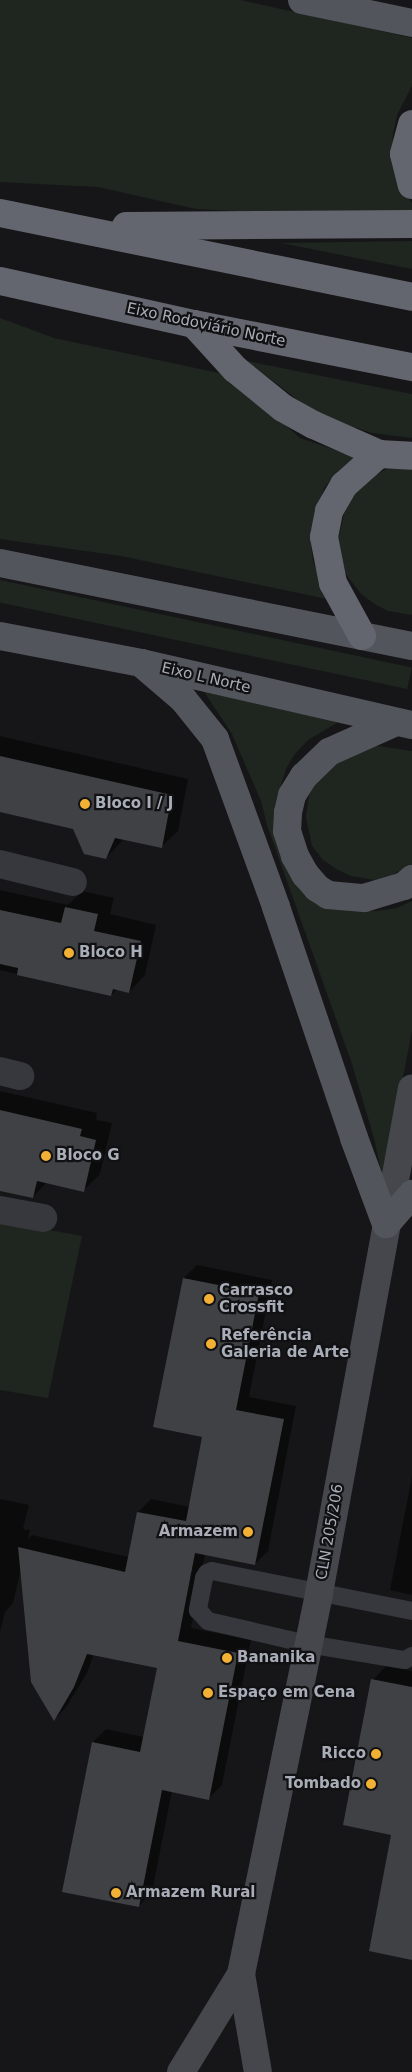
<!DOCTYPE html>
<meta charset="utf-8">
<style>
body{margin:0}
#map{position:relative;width:412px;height:2072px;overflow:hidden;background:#161618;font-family:"DejaVu Sans",sans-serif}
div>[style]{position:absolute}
.green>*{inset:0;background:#1e261f;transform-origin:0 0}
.shadow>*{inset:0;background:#0007}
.building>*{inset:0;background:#404145}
.lane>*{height:18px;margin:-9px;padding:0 9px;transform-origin:9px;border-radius:9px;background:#37383d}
.street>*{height:28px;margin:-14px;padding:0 14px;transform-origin:14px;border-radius:14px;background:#37383d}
.secondary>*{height:28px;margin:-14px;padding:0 14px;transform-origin:14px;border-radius:14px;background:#45474d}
.primary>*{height:28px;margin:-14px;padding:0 14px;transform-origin:14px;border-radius:14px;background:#53555c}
.highway>*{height:28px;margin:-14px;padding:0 14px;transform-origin:14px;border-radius:14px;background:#63666e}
.dots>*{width:14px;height:14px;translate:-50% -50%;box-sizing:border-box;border:2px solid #111113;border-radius:50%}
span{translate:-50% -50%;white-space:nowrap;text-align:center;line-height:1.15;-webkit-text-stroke:4.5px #111113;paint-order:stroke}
.street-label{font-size:15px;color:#a8adb8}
.poi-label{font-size:15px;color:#a8adb8;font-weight:700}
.left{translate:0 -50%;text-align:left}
.right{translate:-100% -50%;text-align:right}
</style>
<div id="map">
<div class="green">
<div style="clip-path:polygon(0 0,240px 0,412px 38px,412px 86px,397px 115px,393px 134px,392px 155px,405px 194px,412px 203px,412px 210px,236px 211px,196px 209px,98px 187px,0 182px)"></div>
<div style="clip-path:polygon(412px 241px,412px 269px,281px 243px)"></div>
<div style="clip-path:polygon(0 318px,54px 338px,219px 373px,246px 389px,300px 438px,355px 457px,338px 471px,324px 488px,310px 536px,313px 561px,327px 599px,121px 556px,0 539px)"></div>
<div style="clip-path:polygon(247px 361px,412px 394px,412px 438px,372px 433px,342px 423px,307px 407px)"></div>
<div style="clip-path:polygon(412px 464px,412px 615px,388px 611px,376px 605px,361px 594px,341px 568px,337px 545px,346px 505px,366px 479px,387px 469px)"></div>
<div style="left:0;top:580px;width:421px;height:22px;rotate:12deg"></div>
<div style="clip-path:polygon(201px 687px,345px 718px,308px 740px,294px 755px,286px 769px,276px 801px,275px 821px,355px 910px,376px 911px,397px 908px,412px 901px,412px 1031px,383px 1180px,374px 1138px,351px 1061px,267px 825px,261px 801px,232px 734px)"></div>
<div style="clip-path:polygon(371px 745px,412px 751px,412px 864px,392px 875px,374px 880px,351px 876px,338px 870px,323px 860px,312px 846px,306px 817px,309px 795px,319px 771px)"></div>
<div style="clip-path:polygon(0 1221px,82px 1236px,48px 1398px,0 1390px)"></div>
</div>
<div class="shadow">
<div style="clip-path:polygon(0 736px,188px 779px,178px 831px,161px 847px,124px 839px,106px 858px,74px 828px,0 811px)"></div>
<div style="clip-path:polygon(0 890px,68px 905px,82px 891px,114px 898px,110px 914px,156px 925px,145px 975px,129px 992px,117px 989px,111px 995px,0 970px)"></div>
<div style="clip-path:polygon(0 1091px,97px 1113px,96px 1120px,112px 1123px,100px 1174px,84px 1190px,47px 1182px,33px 1197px,0 1171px)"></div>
<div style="clip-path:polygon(197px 1265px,272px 1280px,249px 1397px,296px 1406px,268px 1551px,255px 1564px,205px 1554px,191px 1628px,251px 1640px,222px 1785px,209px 1798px,172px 1791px,152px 1892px,139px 1906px,93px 1742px,106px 1729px,144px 1737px,158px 1667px,94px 1654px,87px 1673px,67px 1706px,55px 1719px,21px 1570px,13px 1603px,5px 1612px,0 1632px,0 1499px,29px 1505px,23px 1529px,30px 1530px,28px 1539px,32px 1535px,129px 1557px,138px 1512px,151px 1499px,190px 1507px,204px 1436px,184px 1278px)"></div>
<div style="clip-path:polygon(412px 1476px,412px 1595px,390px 1590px)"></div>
<div style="clip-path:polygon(386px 1666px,412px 1671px,412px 1959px,373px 1680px)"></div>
</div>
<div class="building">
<div style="clip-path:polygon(0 756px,172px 795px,162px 848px,115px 838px,106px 859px,84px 854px,73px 829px,0 812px)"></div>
<div style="clip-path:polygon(65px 907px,98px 914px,94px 931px,141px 941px,129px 993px,113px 989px,111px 996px,17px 975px,18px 968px,0 964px,0 910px,61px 923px)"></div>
<div style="clip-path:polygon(0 1110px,82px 1129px,80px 1136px,96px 1140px,84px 1192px,37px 1181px,33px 1198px,0 1191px)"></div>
<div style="clip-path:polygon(183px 1278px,259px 1293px,236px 1410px,284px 1419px,255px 1565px,195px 1553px,178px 1641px,238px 1653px,209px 1800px,162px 1790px,139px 1907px,62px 1892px,92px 1742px,140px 1752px,157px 1668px,87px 1654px,74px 1687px,54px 1721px,31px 1682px,18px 1547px,125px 1572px,137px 1512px,186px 1521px,202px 1437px,153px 1427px)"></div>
<div style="clip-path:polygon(371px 1679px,412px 1687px,412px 1960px,369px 1951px,391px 1835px,343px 1825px)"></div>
</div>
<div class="lane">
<div style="left:412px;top:1611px;width:204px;rotate:-168.7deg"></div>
<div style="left:212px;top:1571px;width:5px;rotate:158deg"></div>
<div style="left:207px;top:1573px;width:6px;rotate:121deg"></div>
<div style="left:204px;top:1578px;width:33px;rotate:101deg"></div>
<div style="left:198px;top:1610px;width:15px;rotate:48deg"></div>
<div style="left:208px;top:1621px;width:103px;rotate:13deg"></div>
<div style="left:308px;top:1644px;width:98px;rotate:9.4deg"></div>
<div style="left:405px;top:1660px;width:8px;rotate:-30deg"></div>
</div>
<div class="street">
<div style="left:0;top:864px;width:75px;rotate:13.9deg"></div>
<div style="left:0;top:1071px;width:21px;rotate:14deg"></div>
<div style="left:0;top:1210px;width:44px;rotate:10.5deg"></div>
</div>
<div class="secondary">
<div style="left:241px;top:1974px;width:99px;rotate:80.2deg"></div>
<div style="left:181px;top:2072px;width:115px;rotate:-58.5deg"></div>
<div style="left:241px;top:1974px;width:389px;rotate:-78.4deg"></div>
<div style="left:319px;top:1593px;width:513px;rotate:-79.57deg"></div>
</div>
<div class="primary">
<div style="left:302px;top:0;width:112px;rotate:11.8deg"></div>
<div style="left:0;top:563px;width:420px;rotate:11.4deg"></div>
<div style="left:0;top:636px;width:144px;rotate:10.8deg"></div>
<div style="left:141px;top:663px;width:278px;rotate:12.9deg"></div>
<div style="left:141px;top:663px;width:55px;rotate:40.6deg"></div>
<div style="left:183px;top:699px;width:51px;rotate:51.3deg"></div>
<div style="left:215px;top:739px;width:179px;rotate:70deg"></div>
<div style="left:276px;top:907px;width:244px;rotate:71.3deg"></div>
<div style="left:354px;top:1138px;width:92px;rotate:69.6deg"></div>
<div style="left:386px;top:1224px;width:40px;rotate:-49deg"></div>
<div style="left:396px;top:722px;width:73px;rotate:155.9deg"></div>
<div style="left:329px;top:752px;width:35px;rotate:136deg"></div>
<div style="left:304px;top:776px;width:22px;rotate:122deg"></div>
<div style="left:292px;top:795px;width:18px;rotate:103deg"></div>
<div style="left:288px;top:813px;width:18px;rotate:93deg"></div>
<div style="left:287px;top:831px;width:26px;rotate:72deg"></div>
<div style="left:295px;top:856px;width:21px;rotate:61deg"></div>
<div style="left:305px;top:874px;width:18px;rotate:49deg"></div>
<div style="left:317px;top:888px;width:13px;rotate:32deg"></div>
<div style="left:328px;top:895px;width:36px;rotate:5deg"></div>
<div style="left:364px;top:898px;width:42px;rotate:-16.7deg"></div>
<div style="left:404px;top:886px;width:11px;rotate:-41deg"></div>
</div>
<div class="highway">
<div style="left:412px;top:124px;width:31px;rotate:105deg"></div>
<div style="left:404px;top:154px;width:32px;rotate:76deg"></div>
<div style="left:0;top:213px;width:420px;rotate:11.5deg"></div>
<div style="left:126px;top:226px;width:286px;rotate:-0.4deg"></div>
<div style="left:0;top:281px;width:199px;rotate:12.5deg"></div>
<div style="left:194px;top:324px;width:222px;rotate:11.2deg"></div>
<div style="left:194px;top:324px;width:61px;rotate:47.7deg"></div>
<div style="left:235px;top:369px;width:62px;rotate:39.1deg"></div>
<div style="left:283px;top:408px;width:35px;rotate:29deg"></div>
<div style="left:314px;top:425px;width:71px;rotate:24deg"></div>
<div style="left:362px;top:636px;width:60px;rotate:-118.7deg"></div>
<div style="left:333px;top:583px;width:47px;rotate:-101.1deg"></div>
<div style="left:324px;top:537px;width:26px;rotate:-79deg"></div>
<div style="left:329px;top:511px;width:30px;rotate:-60deg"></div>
<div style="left:344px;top:485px;width:47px;rotate:-41.5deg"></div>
<div style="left:379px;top:454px;width:33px;rotate:3deg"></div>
</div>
<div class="dots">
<div style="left:85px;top:804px;background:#f2b134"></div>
<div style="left:69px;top:953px;background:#f2b134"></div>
<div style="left:46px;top:1156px;background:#f2b134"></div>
<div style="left:209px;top:1299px;background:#f2b134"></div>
<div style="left:211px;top:1344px;background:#f2b134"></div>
<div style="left:248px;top:1532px;background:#f2b134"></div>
<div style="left:227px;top:1658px;background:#f2b134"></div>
<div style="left:208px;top:1693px;background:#f2b134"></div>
<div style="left:376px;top:1754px;background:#f2b134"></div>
<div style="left:371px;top:1784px;background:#f2b134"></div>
<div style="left:116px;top:1893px;background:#f2b134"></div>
</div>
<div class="street-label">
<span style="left:206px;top:325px;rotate:12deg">Eixo Rodoviário Norte</span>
<span style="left:206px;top:678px;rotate:13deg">Eixo L Norte</span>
<span style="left:330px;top:1532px;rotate:-80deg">CLN 205/206</span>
</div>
<div class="poi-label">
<span class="left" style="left:95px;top:804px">Bloco I / J</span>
<span class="left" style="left:79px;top:953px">Bloco H</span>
<span class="left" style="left:56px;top:1156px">Bloco G</span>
<span class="left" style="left:219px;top:1299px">Carrasco<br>Crossfit</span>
<span class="left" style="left:221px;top:1344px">Referência<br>Galeria de Arte</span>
<span class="right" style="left:238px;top:1532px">Armazem</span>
<span class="left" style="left:237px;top:1658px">Bananika</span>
<span class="left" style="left:218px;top:1693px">Espaço em Cena</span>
<span class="right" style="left:366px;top:1754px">Ricco</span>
<span class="right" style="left:361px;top:1784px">Tombado</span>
<span class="left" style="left:126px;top:1893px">Armazem Rural</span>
</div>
</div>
